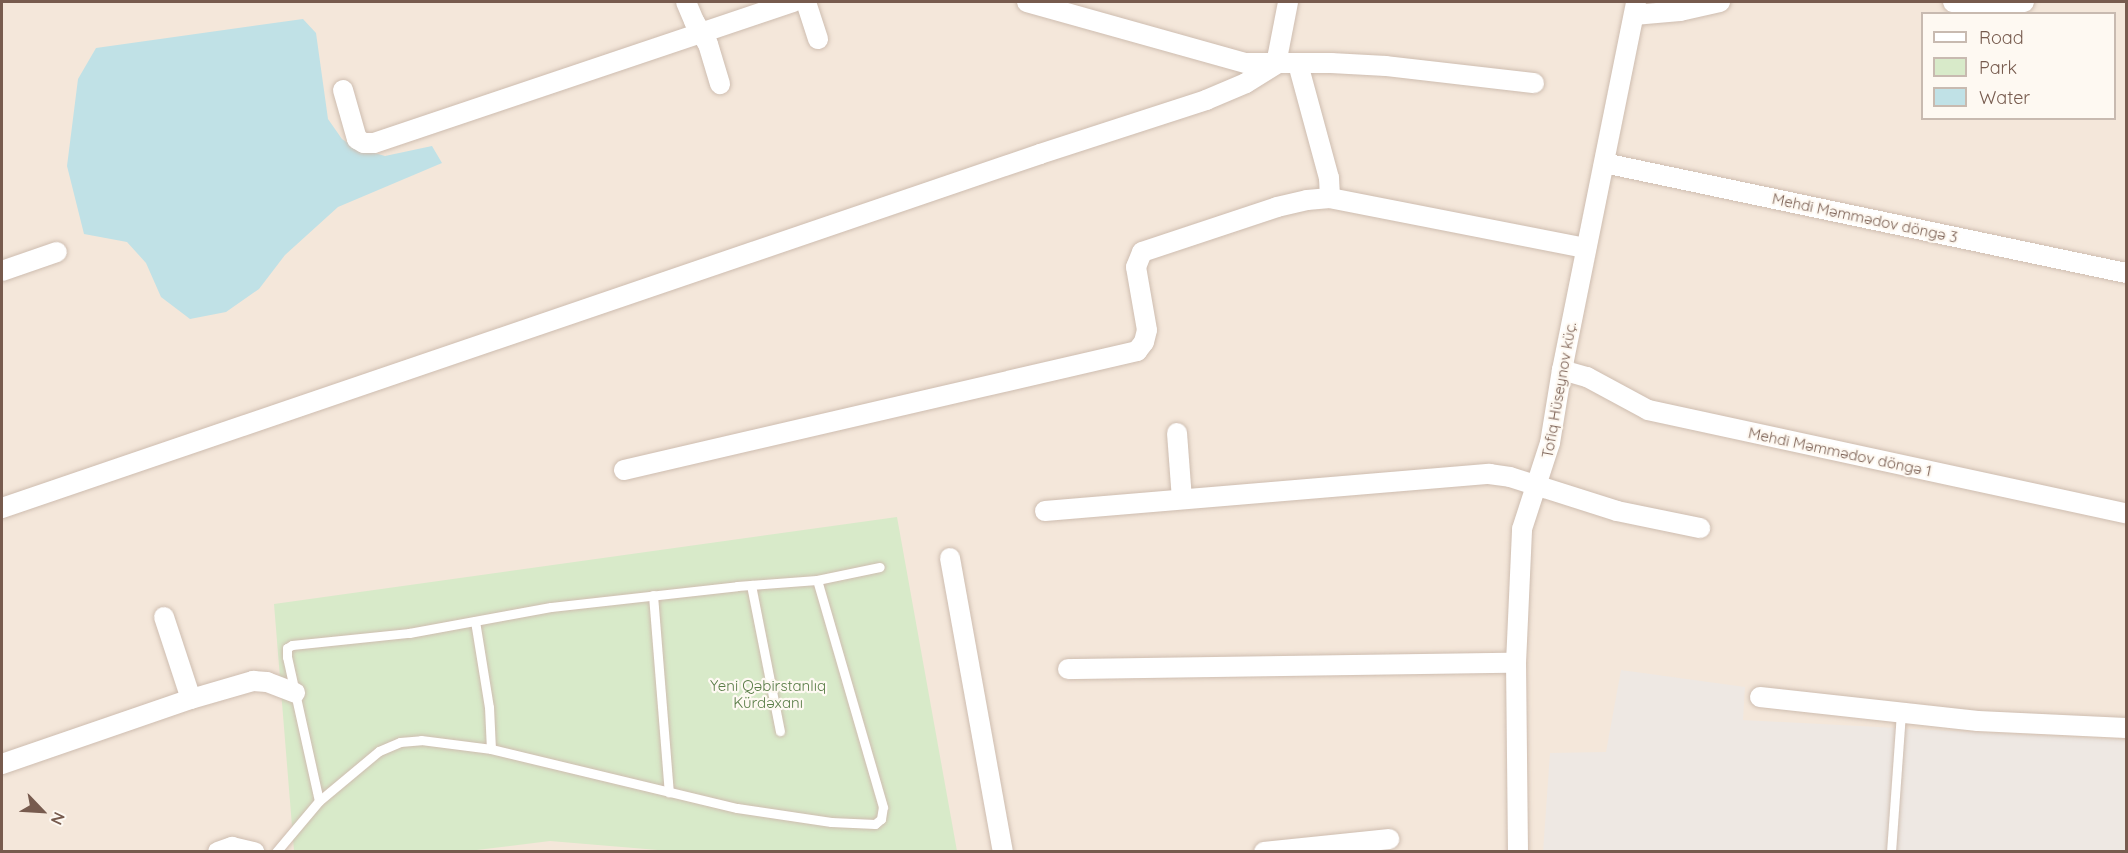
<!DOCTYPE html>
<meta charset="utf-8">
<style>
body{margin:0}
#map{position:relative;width:2128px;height:853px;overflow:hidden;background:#fcf5eb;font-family:Quicksand,sans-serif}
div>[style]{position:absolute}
.residential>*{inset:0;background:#f4e7da}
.industrial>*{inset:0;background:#eee8e3}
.green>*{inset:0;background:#d8eac9}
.water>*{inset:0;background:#c0e1e6}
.roads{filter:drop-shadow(0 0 2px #cebdb0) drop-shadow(0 0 2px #cebdb0)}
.lane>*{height:9px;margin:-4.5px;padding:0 4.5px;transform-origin:4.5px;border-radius:4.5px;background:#fff}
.street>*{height:20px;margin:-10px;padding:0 10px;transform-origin:10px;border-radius:10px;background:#fff}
span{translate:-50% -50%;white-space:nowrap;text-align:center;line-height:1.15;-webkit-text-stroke:4.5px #fef9f2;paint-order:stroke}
.street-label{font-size:15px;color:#775b4e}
.park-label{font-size:15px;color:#587c46}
.frame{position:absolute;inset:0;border:3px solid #775b4e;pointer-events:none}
.legend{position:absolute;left:1921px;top:12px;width:195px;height:108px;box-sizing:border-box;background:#fef9f2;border:2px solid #c8bab0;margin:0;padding:8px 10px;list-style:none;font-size:18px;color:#775b4e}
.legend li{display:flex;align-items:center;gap:12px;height:30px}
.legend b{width:30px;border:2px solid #c8bab0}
.north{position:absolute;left:12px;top:781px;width:60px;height:60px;-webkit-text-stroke:4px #fef9f2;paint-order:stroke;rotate:115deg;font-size:16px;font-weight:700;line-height:24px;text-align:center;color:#775b4e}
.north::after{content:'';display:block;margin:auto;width:21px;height:27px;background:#775b4e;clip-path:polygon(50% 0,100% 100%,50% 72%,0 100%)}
</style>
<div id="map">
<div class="residential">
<div style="clip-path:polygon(evenodd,2px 2px,2126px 2px,2126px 851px,2px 851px,2px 2px,1922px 14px,2114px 14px,2114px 118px,1922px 118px,1922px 14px)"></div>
</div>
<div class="industrial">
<div style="clip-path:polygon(1621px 670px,1745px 687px,1743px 720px,2126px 740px,2126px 851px,1543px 852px,1550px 753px,1606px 752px)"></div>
</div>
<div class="green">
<div style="clip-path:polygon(897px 517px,957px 851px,682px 852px,550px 841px,460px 852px,294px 851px,274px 604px)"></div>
</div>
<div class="water">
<div style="clip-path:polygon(303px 19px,316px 33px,328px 119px,342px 139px,354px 147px,385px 156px,432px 146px,442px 163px,338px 207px,285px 255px,259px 289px,226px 312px,190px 319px,161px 297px,146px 263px,127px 242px,84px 234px,67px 166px,78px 79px,96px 48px)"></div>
</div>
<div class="roads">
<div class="lane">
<div style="left:751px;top:585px;width:149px;rotate:78.8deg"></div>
<div style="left:653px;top:595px;width:198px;rotate:85.4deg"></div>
<div style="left:475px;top:621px;width:87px;rotate:80.8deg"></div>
<div style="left:489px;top:707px;width:42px;rotate:87.3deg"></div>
<div style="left:319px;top:801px;width:148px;rotate:-102.5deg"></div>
<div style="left:287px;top:657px;width:9px;rotate:-90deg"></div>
<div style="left:287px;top:648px;width:6px;rotate:-31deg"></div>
<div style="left:292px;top:645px;width:118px;rotate:-5.9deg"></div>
<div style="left:409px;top:633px;width:144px;rotate:-10.4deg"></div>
<div style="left:551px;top:607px;width:187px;rotate:-6.4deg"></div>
<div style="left:737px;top:586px;width:80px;rotate:-4.3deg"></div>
<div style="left:817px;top:580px;width:64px;rotate:-11.7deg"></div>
<div style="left:276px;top:852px;width:67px;rotate:-49.9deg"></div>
<div style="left:319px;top:801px;width:78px;rotate:-39.8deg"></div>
<div style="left:379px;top:751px;width:23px;rotate:-23deg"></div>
<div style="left:400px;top:742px;width:21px;rotate:-5deg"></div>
<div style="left:421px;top:740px;width:71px;rotate:7.3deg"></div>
<div style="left:491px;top:749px;width:253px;rotate:13.5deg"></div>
<div style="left:737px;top:808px;width:95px;rotate:8.5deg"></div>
<div style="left:831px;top:822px;width:44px;rotate:2.6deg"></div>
<div style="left:875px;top:824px;width:8px;rotate:-40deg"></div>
<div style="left:881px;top:819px;width:12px;rotate:-81deg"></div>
<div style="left:883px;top:807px;width:236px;rotate:-106.2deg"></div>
<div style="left:1891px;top:852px;width:139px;rotate:-85.9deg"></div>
</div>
<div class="street">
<div style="left:686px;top:2px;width:21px;rotate:67deg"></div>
<div style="left:694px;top:21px;width:27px;rotate:59deg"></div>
<div style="left:708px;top:44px;width:42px;rotate:73.3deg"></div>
<div style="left:806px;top:2px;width:39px;rotate:72deg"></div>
<div style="left:1027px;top:2px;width:227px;rotate:15.6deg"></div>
<div style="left:1246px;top:63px;width:85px"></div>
<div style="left:1331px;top:63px;width:55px;rotate:3.1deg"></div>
<div style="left:1386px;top:66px;width:149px;rotate:6.6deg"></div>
<div style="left:1953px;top:2px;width:47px;rotate:8.7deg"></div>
<div style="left:1999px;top:9px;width:26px;rotate:-16deg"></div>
<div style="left:1634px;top:15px;width:46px;rotate:-5deg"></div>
<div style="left:1680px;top:11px;width:41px;rotate:-12.7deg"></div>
<div style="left:1298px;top:64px;width:118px;rotate:74.8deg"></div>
<div style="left:1329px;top:178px;width:20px;rotate:87deg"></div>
<div style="left:343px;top:90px;width:51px;rotate:74.1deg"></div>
<div style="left:357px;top:139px;width:8px;rotate:30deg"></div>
<div style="left:364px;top:143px;width:10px"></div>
<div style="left:374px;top:143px;width:442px;rotate:-18.6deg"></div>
<div style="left:1604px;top:163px;width:533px;rotate:11.9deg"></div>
<div style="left:2px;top:271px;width:58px;rotate:-19.1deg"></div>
<div style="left:1562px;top:370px;width:26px;rotate:16deg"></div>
<div style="left:1587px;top:377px;width:69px;rotate:28.4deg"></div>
<div style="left:1648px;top:410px;width:489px;rotate:12.2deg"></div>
<div style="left:1177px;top:433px;width:66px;rotate:85.7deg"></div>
<div style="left:624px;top:470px;width:527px;rotate:-13.06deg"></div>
<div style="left:1137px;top:351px;width:11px;rotate:-52deg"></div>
<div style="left:1144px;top:342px;width:12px;rotate:-76deg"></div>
<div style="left:1147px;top:330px;width:64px;rotate:-99.9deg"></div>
<div style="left:1136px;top:267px;width:16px;rotate:-68deg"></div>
<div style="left:1142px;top:252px;width:142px;rotate:-18.4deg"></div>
<div style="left:1277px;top:207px;width:31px;rotate:-13deg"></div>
<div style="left:1307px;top:200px;width:23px;rotate:-5deg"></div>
<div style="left:1330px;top:198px;width:261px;rotate:11.1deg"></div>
<div style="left:2px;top:508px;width:1097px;rotate:-18.83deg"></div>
<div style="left:1040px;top:154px;width:175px;rotate:-18deg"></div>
<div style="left:1206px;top:100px;width:43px;rotate:-23deg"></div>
<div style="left:1246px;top:83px;width:36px;rotate:-32deg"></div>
<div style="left:1276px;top:64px;width:63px;rotate:-79deg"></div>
<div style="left:1045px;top:511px;width:446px;rotate:-4.8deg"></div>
<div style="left:1489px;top:474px;width:21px;rotate:8deg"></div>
<div style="left:1510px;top:477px;width:112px;rotate:17.6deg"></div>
<div style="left:1617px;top:511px;width:85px;rotate:11.6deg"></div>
<div style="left:950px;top:558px;width:299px;rotate:79.8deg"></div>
<div style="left:164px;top:617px;width:86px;rotate:71.8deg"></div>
<div style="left:1068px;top:669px;width:448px;rotate:-0.8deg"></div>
<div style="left:1760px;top:697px;width:219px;rotate:6.3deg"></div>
<div style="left:1978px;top:721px;width:148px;rotate:2.7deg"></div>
<div style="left:2px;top:764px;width:200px;rotate:-19deg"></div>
<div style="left:191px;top:699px;width:65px;rotate:-16.2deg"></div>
<div style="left:253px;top:681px;width:14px;rotate:4deg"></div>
<div style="left:267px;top:682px;width:30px;rotate:21deg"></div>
<div style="left:218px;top:852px;width:15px;rotate:-20deg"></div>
<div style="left:232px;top:847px;width:23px;rotate:13deg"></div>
<div style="left:1264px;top:852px;width:126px;rotate:-5.9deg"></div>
<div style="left:1518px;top:852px;width:189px;rotate:-90.6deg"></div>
<div style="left:1516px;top:663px;width:134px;rotate:-87.4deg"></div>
<div style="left:1522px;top:529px;width:90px;rotate:-72deg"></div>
<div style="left:1550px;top:443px;width:74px;rotate:-80.7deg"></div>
<div style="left:1562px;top:370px;width:375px;rotate:-78.6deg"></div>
</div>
</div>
<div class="street-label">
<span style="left:1865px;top:218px;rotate:12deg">Mehdi Məmmədov döngə 3</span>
<span style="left:1559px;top:390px;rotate:-80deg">Tofiq Hüseynov küç.</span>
<span style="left:1840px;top:452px;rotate:12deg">Mehdi Məmmədov döngə 1</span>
</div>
<div class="park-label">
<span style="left:768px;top:694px">Yeni Qəbirstanlıq<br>Kürdəxanı</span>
</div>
<div class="frame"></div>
<ul class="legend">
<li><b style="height:8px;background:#fff"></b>Road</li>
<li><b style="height:16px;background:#d8eac9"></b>Park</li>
<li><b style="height:16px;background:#c0e1e6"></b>Water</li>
</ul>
<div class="north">N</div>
</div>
